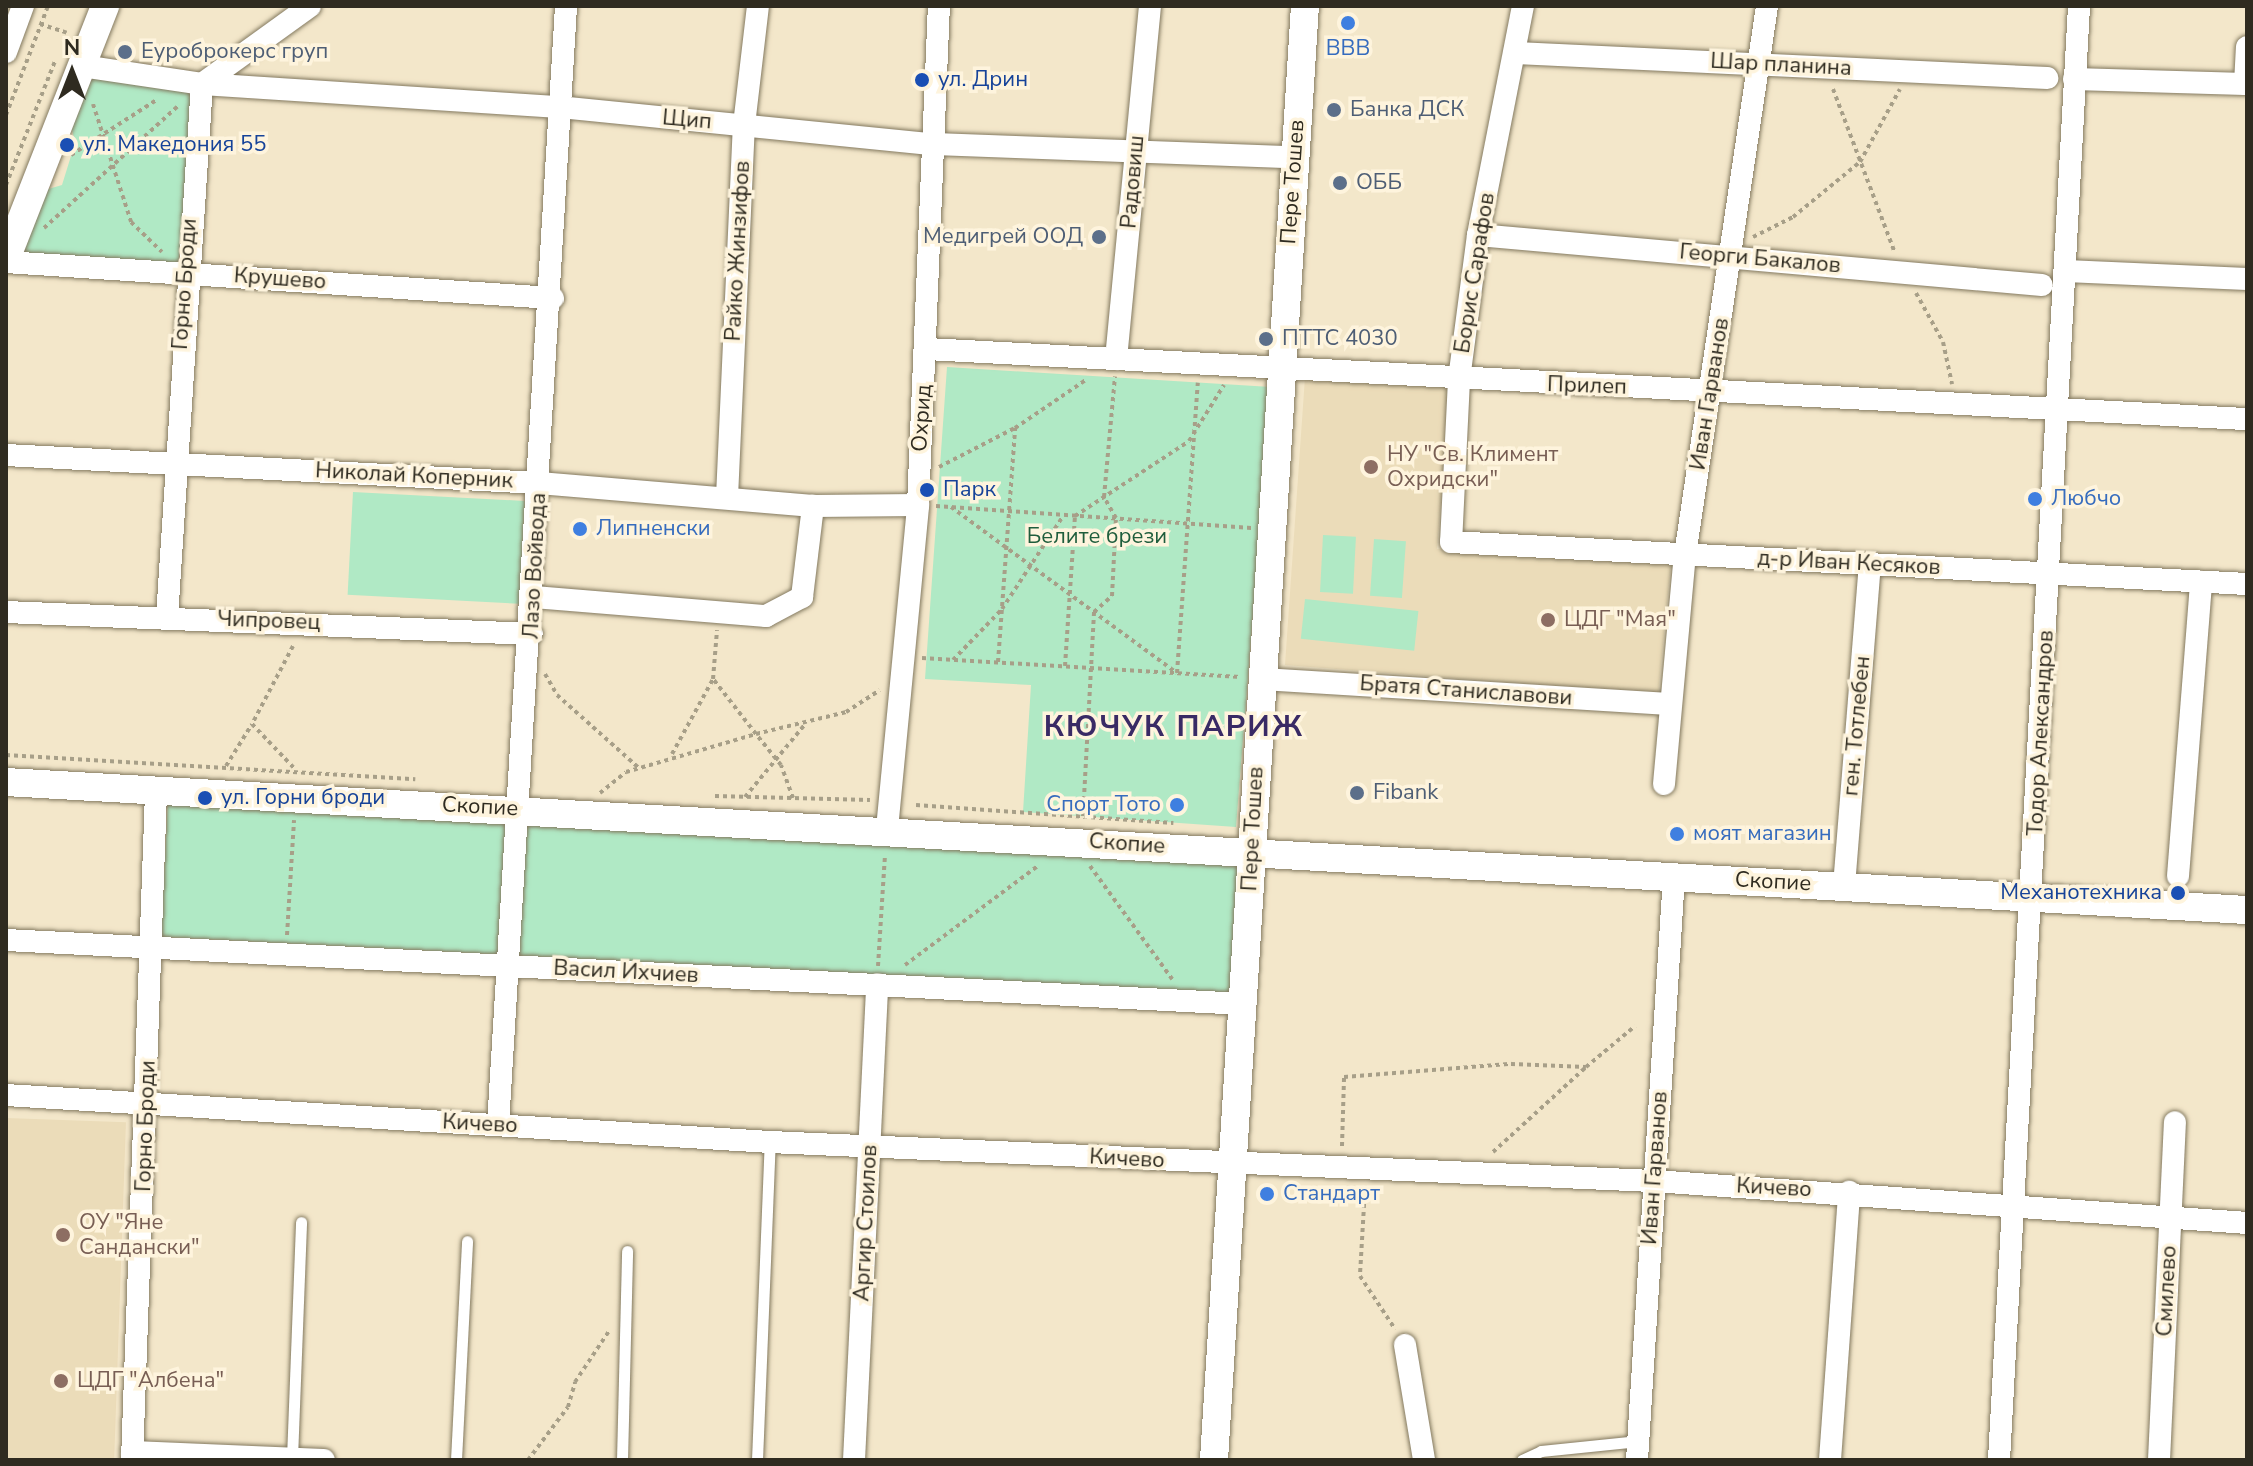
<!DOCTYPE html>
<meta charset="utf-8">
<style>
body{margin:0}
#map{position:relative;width:2253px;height:1466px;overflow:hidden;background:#f3e7ca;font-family:"Nunito Sans",sans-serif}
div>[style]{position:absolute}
.built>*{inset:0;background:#ebdcb9;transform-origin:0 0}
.green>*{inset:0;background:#b0e9c5;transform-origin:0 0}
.path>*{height:4px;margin-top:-2px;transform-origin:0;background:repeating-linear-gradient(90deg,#a79f88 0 4px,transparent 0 8px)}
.roads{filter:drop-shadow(0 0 2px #83795f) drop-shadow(0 0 2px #83795f)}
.service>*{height:11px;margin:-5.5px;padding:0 5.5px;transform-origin:5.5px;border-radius:5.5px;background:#fff}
.minor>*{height:22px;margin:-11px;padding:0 11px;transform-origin:11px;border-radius:11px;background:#fff}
.tertiary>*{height:28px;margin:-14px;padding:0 14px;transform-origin:14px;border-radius:14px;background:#fff}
.dots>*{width:22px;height:22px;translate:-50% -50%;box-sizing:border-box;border:4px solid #fef4dd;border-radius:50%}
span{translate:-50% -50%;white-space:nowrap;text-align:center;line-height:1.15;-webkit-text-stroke:7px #fef4dd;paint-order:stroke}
.shop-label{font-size:22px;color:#366cbe}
.left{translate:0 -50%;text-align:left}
.right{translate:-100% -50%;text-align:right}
.service-label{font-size:22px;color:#4e5e75}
.street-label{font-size:22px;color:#2f2b20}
.transit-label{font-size:22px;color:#164399}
.education-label{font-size:22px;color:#785e54}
.park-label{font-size:22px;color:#1f5d3c}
.district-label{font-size:30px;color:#392a65;font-weight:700;letter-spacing:2px}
.frame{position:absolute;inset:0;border:8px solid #2f2b20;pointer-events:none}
.north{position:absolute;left:32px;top:32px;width:80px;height:80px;-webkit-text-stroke:6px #fef4dd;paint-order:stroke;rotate:0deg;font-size:22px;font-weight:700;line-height:32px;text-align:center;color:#2f2b20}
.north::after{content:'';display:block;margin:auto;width:28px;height:36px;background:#2f2b20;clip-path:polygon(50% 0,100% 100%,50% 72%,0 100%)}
</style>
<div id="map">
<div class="built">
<div style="clip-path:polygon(1305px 377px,1450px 385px,1437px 549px,1671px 562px,1658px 694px,1285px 665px)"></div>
<div style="left:6px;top:1118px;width:120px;height:342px;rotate:2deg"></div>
</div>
<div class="green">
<div style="clip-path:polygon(86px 77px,195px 92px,178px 266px,22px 255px,45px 190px,62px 185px,75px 143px,70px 120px)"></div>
<div style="clip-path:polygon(947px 367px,1271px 387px,1236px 827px,1023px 812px,1031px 685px,925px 679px)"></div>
<div style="left:353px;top:492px;width:172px;height:103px;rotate:3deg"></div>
<div style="left:1323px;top:535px;width:33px;height:57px;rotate:3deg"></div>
<div style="left:1374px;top:539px;width:32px;height:57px;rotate:4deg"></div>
<div style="left:1305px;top:599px;width:114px;height:40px;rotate:6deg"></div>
<div style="left:168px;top:801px;width:1078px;height:136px;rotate:3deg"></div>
</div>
<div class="path">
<div style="left:40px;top:24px;width:28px;rotate:18deg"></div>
<div style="left:1833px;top:89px;width:175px;rotate:69.3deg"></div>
<div style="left:93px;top:104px;width:124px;rotate:72.1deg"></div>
<div style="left:131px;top:222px;width:43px;rotate:44.1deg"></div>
<div style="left:6px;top:115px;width:117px;rotate:-68.9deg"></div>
<div style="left:71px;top:155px;width:103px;rotate:-32.8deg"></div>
<div style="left:6px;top:185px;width:133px;rotate:-68.4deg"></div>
<div style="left:44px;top:228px;width:183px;rotate:-42.3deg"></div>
<div style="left:1753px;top:237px;width:45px;rotate:-26.6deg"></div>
<div style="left:1793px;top:217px;width:87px;rotate:-39.4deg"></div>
<div style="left:1860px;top:162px;width:83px;rotate:-61.3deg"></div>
<div style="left:1916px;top:293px;width:56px;rotate:61.1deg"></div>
<div style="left:1943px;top:342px;width:43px;rotate:77.9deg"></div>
<div style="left:939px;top:467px;width:85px;rotate:-27.2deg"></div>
<div style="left:936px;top:506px;width:316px;rotate:4deg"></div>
<div style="left:951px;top:507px;width:280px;rotate:36.3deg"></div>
<div style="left:1177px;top:673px;width:291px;rotate:-85.9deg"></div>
<div style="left:293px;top:646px;width:88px;rotate:117.7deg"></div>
<div style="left:252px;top:724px;width:62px;rotate:46.3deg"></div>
<div style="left:922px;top:658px;width:319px;rotate:3.4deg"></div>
<div style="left:953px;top:660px;width:71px;rotate:-46.1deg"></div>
<div style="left:1002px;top:609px;width:111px;rotate:-56.7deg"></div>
<div style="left:998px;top:662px;width:235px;rotate:-85.8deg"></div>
<div style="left:1015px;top:428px;width:87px;rotate:-34.2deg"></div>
<div style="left:1065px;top:666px;width:150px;rotate:-86.2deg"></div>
<div style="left:1075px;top:516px;width:136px;rotate:-33.3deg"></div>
<div style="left:1189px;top:441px;width:66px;rotate:-58deg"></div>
<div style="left:545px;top:674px;width:24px;rotate:60deg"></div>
<div style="left:557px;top:695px;width:110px;rotate:41.7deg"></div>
<div style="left:672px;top:754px;width:85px;rotate:-61.3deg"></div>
<div style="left:6px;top:755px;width:410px;rotate:3.4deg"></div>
<div style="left:226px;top:766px;width:49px;rotate:-58.2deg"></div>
<div style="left:600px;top:793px;width:33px;rotate:-39deg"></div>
<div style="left:626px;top:772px;width:135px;rotate:-16.3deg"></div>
<div style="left:756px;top:734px;width:70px;rotate:-128deg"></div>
<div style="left:713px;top:679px;width:49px;rotate:-85.3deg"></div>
<div style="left:715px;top:796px;width:155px;rotate:1.5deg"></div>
<div style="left:745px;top:797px;width:96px;rotate:-50.5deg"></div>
<div style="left:793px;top:798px;width:35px;rotate:-110deg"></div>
<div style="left:781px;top:765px;width:40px;rotate:-129deg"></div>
<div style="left:756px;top:734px;width:93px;rotate:-13.7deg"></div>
<div style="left:846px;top:712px;width:40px;rotate:-32.9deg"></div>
<div style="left:916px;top:805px;width:258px;rotate:4deg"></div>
<div style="left:1083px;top:816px;width:204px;rotate:-86.9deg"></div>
<div style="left:1094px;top:612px;width:24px;rotate:-42deg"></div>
<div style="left:1112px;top:596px;width:78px;rotate:-87.1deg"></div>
<div style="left:1116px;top:518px;width:24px;rotate:-120deg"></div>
<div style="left:1104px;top:497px;width:121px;rotate:-84.8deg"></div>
<div style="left:1090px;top:866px;width:140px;rotate:54deg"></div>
<div style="left:287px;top:935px;width:115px;rotate:-86.5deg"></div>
<div style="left:905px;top:965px;width:167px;rotate:-36.7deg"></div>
<div style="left:878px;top:966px;width:111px;rotate:-86.4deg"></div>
<div style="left:1342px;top:1146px;width:69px;rotate:-88.3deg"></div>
<div style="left:1344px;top:1077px;width:168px;rotate:-4.5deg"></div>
<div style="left:1511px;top:1064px;width:75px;rotate:2.3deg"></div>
<div style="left:1586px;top:1067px;width:64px;rotate:-39.9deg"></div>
<div style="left:1493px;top:1152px;width:126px;rotate:-42.4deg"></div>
<div style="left:1365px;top:1188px;width:88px;rotate:93.3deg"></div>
<div style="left:1360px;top:1276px;width:64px;rotate:56.6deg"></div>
<div style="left:528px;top:1460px;width:66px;rotate:-53deg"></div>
<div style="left:568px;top:1407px;width:26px;rotate:-74deg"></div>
<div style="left:575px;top:1382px;width:61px;rotate:-56.3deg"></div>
</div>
<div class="roads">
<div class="service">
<div style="left:292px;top:1458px;width:236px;rotate:-87.8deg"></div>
<div style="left:456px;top:1460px;width:219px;rotate:-87.1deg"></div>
<div style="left:622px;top:1460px;width:209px;rotate:-88.6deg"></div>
<div style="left:757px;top:1460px;width:318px;rotate:-87.7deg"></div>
<div style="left:1522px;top:1460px;width:21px;rotate:-25deg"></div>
<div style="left:1541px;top:1451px;width:98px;rotate:-5.9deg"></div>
</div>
<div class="minor">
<div style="left:1523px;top:6px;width:233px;rotate:101.1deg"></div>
<div style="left:1478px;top:235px;width:146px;rotate:97.5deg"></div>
<div style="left:1459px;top:380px;width:162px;rotate:92.8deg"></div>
<div style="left:1451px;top:542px;width:797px;rotate:3.02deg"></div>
<div style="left:6px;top:52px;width:49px;rotate:-69.7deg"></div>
<div style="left:1516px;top:53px;width:532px;rotate:2.7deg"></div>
<div style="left:82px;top:66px;width:121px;rotate:8.5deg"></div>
<div style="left:202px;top:84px;width:358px;rotate:3.7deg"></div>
<div style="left:559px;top:107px;width:375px;rotate:5.7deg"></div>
<div style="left:932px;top:144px;width:362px;rotate:2.1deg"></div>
<div style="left:2074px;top:79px;width:171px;rotate:1.7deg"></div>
<div style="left:2245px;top:84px;width:37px;rotate:-87deg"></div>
<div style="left:1478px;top:235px;width:566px;rotate:5.07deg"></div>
<div style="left:6px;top:262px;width:548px;rotate:3.77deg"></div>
<div style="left:2066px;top:271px;width:181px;rotate:2.5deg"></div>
<div style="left:927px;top:349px;width:1322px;rotate:3.04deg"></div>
<div style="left:1116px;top:359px;width:355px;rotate:-84.5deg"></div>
<div style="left:6px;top:455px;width:534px;rotate:3.01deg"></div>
<div style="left:539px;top:483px;width:275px;rotate:4.8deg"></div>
<div style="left:813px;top:506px;width:105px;rotate:-0.5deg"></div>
<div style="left:727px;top:497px;width:372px;rotate:-87.4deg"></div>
<div style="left:744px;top:125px;width:120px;rotate:-83.3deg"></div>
<div style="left:534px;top:597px;width:233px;rotate:4.7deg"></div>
<div style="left:766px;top:616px;width:41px;rotate:-27.8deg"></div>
<div style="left:802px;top:597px;width:92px;rotate:-83.1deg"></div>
<div style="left:6px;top:612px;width:526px;rotate:2.4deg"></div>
<div style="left:167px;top:617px;width:534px;rotate:-86.24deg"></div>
<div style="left:202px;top:84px;width:133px;rotate:-35.8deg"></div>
<div style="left:1261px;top:679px;width:410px;rotate:3.5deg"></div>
<div style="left:1664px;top:784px;width:230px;rotate:-84.8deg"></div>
<div style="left:1685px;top:555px;width:555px;rotate:-81.5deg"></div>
<div style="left:887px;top:829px;width:325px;rotate:-84.5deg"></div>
<div style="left:918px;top:505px;width:499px;rotate:-87.6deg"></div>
<div style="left:2178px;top:876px;width:295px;rotate:-85.5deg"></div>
<div style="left:1844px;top:886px;width:322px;rotate:-85.4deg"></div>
<div style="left:6px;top:940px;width:1241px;rotate:2.96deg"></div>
<div style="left:6px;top:1095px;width:765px;rotate:3.52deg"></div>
<div style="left:770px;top:1142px;width:885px;rotate:2.53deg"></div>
<div style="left:1654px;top:1181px;width:594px;rotate:4.05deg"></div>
<div style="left:498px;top:1125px;width:1121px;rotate:-86.52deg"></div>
<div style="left:1405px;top:1345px;width:117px;rotate:80.6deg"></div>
<div style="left:132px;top:1452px;width:192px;rotate:2.4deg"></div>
<div style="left:132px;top:1460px;width:668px;rotate:-87.94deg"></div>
<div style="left:854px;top:1460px;width:476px;rotate:-87.2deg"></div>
<div style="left:1637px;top:1460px;width:585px;rotate:-86.37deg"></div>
<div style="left:1830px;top:1460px;width:269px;rotate:-85.9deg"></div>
<div style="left:1999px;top:1460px;width:1456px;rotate:-86.85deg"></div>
<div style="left:2159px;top:1460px;width:338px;rotate:-87.3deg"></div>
</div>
<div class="tertiary">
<div style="left:6px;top:259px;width:272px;rotate:-68.6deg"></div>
<div style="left:6px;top:782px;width:2245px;rotate:3.27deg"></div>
<div style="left:1214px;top:1460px;width:1457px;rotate:-86.42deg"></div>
</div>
</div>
<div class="dots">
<div style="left:1348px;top:23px;background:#3f7fe0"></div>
<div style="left:125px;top:52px;background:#5c6f8a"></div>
<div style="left:922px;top:80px;background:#1a4fb4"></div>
<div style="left:1334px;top:110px;background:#5c6f8a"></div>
<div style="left:67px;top:145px;background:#1a4fb4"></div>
<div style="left:1340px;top:183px;background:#5c6f8a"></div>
<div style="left:1099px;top:237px;background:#5c6f8a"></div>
<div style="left:1266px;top:339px;background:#5c6f8a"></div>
<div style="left:1371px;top:467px;background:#8d6e63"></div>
<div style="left:927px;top:490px;background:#1a4fb4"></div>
<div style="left:2035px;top:499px;background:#3f7fe0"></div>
<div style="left:580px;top:529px;background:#3f7fe0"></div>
<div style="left:1548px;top:620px;background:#8d6e63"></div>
<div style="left:1357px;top:793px;background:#5c6f8a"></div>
<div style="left:205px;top:798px;background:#1a4fb4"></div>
<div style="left:1177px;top:805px;background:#3f7fe0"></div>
<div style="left:1677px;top:834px;background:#3f7fe0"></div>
<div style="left:2178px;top:893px;background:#1a4fb4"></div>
<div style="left:1267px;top:1194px;background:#3f7fe0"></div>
<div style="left:63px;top:1235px;background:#8d6e63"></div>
<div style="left:61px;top:1381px;background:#8d6e63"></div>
</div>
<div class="shop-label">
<span style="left:1348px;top:49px">BBB</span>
<span class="left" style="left:2051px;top:499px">Любчо</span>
<span class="left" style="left:596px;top:529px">Липненски</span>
<span class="right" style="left:1161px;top:805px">Спорт Тото</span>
<span class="left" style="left:1693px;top:834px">моят магазин</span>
<span class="left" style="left:1283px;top:1194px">Стандарт</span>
</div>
<div class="service-label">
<span class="left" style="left:141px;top:52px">Еуроброкерс груп</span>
<span class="left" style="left:1350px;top:110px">Банка ДСК</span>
<span class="left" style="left:1356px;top:183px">ОББ</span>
<span class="right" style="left:1083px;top:237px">Медигрей ООД</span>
<span class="left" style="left:1282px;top:339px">ПТТС 4030</span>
<span class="left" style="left:1373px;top:793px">Fibank</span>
</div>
<div class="street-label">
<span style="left:1781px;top:65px;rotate:3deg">Шар планина</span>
<span style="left:687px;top:120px;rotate:5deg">Щип</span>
<span style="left:1133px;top:182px;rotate:-85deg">Радовиш</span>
<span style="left:1293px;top:182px;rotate:-86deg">Пере Тошев</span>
<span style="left:738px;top:251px;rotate:-87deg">Райко Жинзифов</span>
<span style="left:1760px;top:259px;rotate:5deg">Георги Бакалов</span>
<span style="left:1475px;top:273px;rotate:-81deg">Борис Сарафов</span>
<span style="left:280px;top:279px;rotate:4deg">Крушево</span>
<span style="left:185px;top:284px;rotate:-86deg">Горно Броди</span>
<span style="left:1587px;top:386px;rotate:2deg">Прилеп</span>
<span style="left:1710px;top:394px;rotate:-81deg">Иван Гарванов</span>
<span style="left:922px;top:418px;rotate:-86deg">Охрид</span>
<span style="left:414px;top:476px;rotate:3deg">Николай Коперник</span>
<span style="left:1849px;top:563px;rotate:3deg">д-р Иван Кесяков</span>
<span style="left:535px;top:566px;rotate:-87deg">Лазо Войвода</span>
<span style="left:269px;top:621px;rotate:2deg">Чипровец</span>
<span style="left:1466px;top:691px;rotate:4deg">Братя Станиславови</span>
<span style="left:1857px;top:726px;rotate:-85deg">ген. Тотлебен</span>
<span style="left:2041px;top:733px;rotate:-87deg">Тодор Александров</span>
<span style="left:480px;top:807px;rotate:3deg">Скопие</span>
<span style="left:1253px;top:829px;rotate:-87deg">Пере Тошев</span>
<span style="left:1127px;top:844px;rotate:4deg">Скопие</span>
<span style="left:1773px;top:882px;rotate:3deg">Скопие</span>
<span style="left:626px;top:972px;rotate:3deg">Васил Ихчиев</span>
<span style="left:480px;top:1124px;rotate:3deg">Кичево</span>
<span style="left:146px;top:1126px;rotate:-88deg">Горно Броди</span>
<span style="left:1127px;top:1159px;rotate:3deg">Кичево</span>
<span style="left:1655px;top:1168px;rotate:-86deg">Иван Гарванов</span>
<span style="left:1774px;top:1188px;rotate:3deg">Кичево</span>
<span style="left:866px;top:1223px;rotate:-87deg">Аргир Стоилов</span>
<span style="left:2167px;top:1291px;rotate:-87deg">Смилево</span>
</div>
<div class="transit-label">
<span class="left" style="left:938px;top:80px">ул. Дрин</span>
<span class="left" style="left:83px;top:145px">ул. Македония 55</span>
<span class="left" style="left:943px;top:490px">Парк</span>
<span class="left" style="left:221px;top:798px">ул. Горни броди</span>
<span class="right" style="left:2162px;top:893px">Механотехника</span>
</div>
<div class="education-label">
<span class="left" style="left:1387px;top:467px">НУ "Св. Климент<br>Охридски"</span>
<span class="left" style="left:1564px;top:620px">ЦДГ "Мая"</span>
<span class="left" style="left:79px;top:1235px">ОУ "Яне<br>Сандански"</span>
<span class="left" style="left:77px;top:1381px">ЦДГ "Албена"</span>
</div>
<div class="park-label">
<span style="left:1097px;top:537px">Белите брези</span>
</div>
<div class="district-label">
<span style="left:1174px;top:727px">КЮЧУК ПАРИЖ</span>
</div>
<div class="frame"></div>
<div class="north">N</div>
</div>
